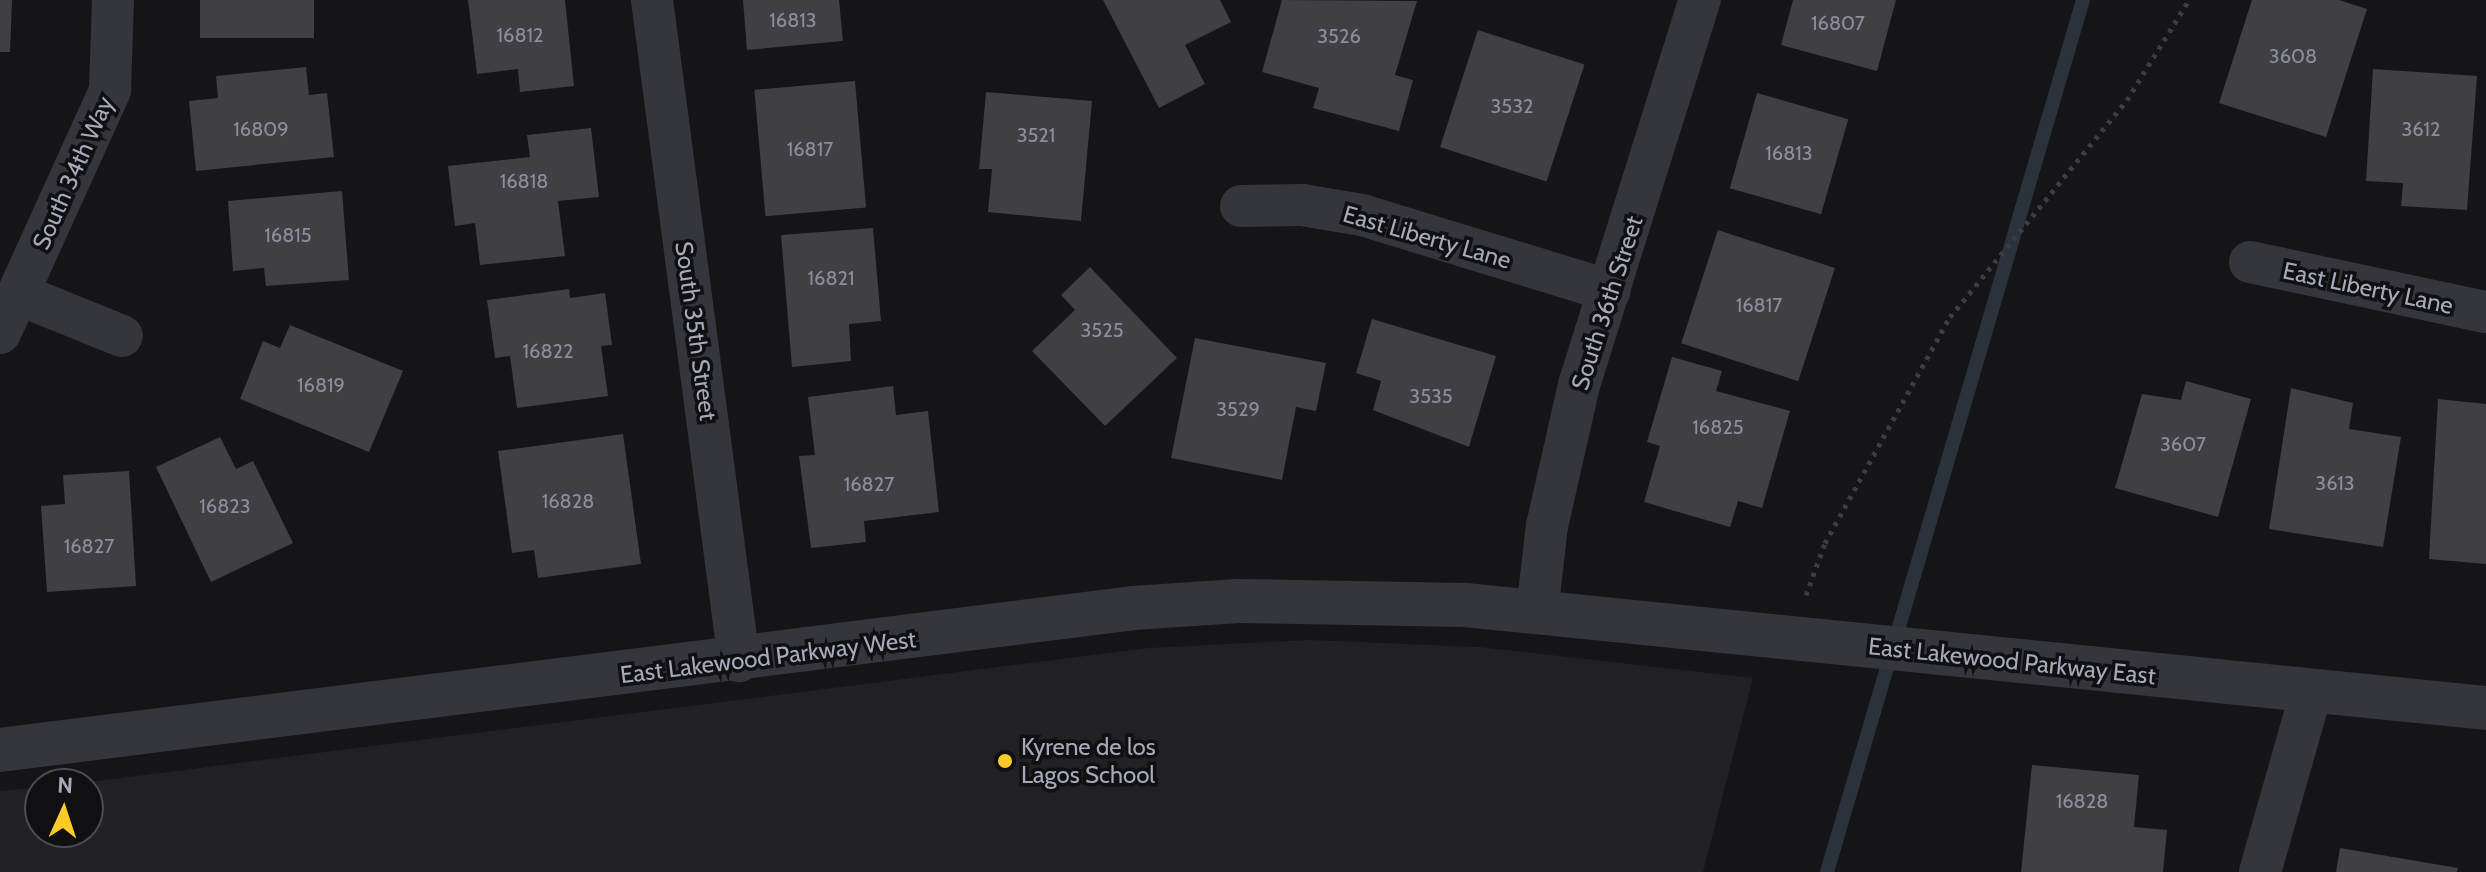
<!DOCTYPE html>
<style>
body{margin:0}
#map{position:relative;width:2486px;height:872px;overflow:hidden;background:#151517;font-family:Cabin,sans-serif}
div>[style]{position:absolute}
.built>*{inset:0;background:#212124}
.stream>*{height:14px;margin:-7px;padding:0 7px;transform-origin:7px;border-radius:7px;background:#2a323b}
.building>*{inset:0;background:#3f3f44;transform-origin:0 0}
.path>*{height:5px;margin-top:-2.5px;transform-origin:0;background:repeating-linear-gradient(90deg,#3b3d43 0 4px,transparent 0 10px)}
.minor>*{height:42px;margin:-21px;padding:0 21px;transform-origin:21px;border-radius:21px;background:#35363c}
.tertiary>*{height:44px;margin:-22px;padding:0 22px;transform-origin:22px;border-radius:22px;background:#35363c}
.dots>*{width:22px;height:22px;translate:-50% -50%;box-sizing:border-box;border:4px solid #101012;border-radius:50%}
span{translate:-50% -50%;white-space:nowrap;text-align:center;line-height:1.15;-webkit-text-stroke:7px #101012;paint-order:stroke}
.number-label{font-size:20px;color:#8c8e9b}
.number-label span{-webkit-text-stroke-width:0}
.street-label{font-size:24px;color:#a6a9b8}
.poi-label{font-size:24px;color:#a6a9b8}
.left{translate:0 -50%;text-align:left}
.north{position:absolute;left:24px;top:768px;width:80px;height:80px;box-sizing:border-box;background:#101012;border:2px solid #4c4d54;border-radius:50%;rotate:3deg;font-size:22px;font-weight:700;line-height:32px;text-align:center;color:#a6a9b8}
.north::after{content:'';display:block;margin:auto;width:28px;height:36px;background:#fbcb28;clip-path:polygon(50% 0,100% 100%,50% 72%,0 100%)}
</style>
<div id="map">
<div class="built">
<div style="clip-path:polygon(1309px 640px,1479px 647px,1753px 678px,1703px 872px,0 872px,0 791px,40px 787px,40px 832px,88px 832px,88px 784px,73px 784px,1149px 648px)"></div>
</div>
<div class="stream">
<div style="left:1827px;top:872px;width:909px;rotate:-73.64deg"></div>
</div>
<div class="building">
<div style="clip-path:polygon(0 0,12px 0,10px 52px,0 52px)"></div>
<div style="left:200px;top:0;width:114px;height:38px"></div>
<div style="clip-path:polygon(468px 0,565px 0,574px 86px,520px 92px,518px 69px,477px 74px)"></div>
<div style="clip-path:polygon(743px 0,839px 0,843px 41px,747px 50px)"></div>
<div style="clip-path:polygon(1103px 0,1220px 0,1231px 22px,1185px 45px,1205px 84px,1159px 108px)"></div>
<div style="clip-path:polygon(1282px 0,1417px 1px,1395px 75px,1413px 80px,1399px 131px,1313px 108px,1319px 88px,1262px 72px)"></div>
<div style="clip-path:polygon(1793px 0,1896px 0,1877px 71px,1781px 45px)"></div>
<div style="clip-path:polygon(2252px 0,2339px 0,2367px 9px,2326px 137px,2219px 103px)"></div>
<div style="left:1478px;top:30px;width:112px;height:123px;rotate:18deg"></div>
<div style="clip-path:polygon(306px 67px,309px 95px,327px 93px,334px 157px,196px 171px,189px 101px,218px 98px,216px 76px)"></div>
<div style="clip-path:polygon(2373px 69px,2477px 76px,2467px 210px,2401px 206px,2403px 183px,2366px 181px)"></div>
<div style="left:855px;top:81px;width:127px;height:101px;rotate:85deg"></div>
<div style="clip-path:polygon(986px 92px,1092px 101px,1081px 221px,988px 212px,992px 169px,979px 169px)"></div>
<div style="left:1757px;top:93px;width:95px;height:99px;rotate:16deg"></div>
<div style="clip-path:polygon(591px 128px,599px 197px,558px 201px,565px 256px,480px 265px,475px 223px,455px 226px,448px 166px,530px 157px,527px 135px)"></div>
<div style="clip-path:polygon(342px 191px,349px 280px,266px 286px,264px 268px,233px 271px,228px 201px)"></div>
<div style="clip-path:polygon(873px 228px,881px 321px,849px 324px,851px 361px,792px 367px,781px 235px)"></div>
<div style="left:1718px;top:230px;width:123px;height:119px;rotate:18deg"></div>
<div style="clip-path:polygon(1090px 267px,1177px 358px,1105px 426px,1032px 351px,1075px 310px,1061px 295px)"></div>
<div style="clip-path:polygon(569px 289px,570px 298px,605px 293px,612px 345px,601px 346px,608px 396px,517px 408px,510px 356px,495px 358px,487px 300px)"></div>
<div style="clip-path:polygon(1372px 319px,1496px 356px,1469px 447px,1373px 410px,1381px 381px,1356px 373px)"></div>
<div style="clip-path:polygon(290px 325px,403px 371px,369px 452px,240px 399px,263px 341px,280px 348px)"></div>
<div style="clip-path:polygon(1195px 338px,1326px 363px,1316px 411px,1296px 407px,1282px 480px,1171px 458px)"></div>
<div style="clip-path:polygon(1672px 357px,1722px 371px,1716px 391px,1790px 411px,1762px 508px,1738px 501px,1730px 527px,1644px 502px,1660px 446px,1647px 442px)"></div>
<div style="clip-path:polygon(2186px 381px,2251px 399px,2218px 517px,2115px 488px,2142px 394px,2181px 400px)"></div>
<div style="clip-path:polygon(893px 386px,896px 415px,928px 411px,939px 512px,864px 521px,866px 542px,811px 548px,799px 456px,815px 455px,808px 397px)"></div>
<div style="clip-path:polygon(2291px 388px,2353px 403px,2349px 429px,2401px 437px,2383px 547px,2269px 529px)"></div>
<div style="clip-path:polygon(2438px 399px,2486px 404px,2486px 564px,2429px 559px)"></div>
<div style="clip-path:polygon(623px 434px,641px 564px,538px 578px,534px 550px,512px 553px,498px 451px)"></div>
<div style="clip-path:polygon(220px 437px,236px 469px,253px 461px,293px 543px,211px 582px,156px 467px)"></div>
<div style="clip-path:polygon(129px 471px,136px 586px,47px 592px,41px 506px,65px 504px,63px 475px)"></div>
<div style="clip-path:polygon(2032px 765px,2139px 775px,2134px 827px,2167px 830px,2163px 872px,2021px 872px)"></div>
<div style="clip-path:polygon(2340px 848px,2458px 868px,2457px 872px,2336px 872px)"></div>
</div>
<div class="path">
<div style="left:1806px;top:595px;width:55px;rotate:-69.9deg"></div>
<div style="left:1825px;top:543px;width:258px;rotate:-61.1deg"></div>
<div style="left:1950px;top:317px;width:280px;rotate:-50.8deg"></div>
<div style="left:2127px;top:100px;width:118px;rotate:-58.2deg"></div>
</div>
<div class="minor">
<div style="left:652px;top:0;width:667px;rotate:82.5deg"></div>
<div style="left:1241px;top:206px;width:61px;rotate:-0.9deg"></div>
<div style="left:1302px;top:205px;width:61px;rotate:9.5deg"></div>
<div style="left:1362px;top:215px;width:259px;rotate:17deg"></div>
<div style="left:2250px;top:262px;width:241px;rotate:12deg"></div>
<div style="left:18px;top:294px;width:112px;rotate:22deg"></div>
<div style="left:0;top:333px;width:267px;rotate:-65.6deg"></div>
<div style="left:110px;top:90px;width:90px;rotate:-88.1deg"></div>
<div style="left:1537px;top:612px;width:87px;rotate:-83.4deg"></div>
<div style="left:1547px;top:526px;width:145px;rotate:-77.2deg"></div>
<div style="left:1579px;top:385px;width:404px;rotate:-72.6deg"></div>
<div style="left:2260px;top:872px;width:186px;rotate:-74.1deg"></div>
</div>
<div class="tertiary">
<div style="left:0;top:750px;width:1142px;rotate:-7.14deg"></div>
<div style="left:1133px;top:608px;width:105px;rotate:-3.8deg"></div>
<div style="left:1238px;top:601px;width:227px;rotate:1deg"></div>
<div style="left:1465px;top:605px;width:1026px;rotate:5.76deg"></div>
</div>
<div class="dots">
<div style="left:1005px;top:761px;background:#fbcb28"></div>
</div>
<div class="number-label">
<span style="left:793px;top:20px">16813</span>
<span style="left:1838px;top:23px">16807</span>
<span style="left:520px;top:35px">16812</span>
<span style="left:1339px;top:36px">3526</span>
<span style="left:2293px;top:56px">3608</span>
<span style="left:1512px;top:106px">3532</span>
<span style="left:261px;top:129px">16809</span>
<span style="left:2421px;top:129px">3612</span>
<span style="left:1036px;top:135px">3521</span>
<span style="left:810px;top:149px">16817</span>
<span style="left:1789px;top:153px">16813</span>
<span style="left:524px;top:181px">16818</span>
<span style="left:288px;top:235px">16815</span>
<span style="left:831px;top:278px">16821</span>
<span style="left:1759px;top:305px">16817</span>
<span style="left:1102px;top:330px">3525</span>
<span style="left:548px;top:351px">16822</span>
<span style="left:321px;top:385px">16819</span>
<span style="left:1431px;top:396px">3535</span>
<span style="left:1238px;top:409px">3529</span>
<span style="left:1718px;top:427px">16825</span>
<span style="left:2183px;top:444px">3607</span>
<span style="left:2335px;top:483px">3613</span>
<span style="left:869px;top:484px">16827</span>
<span style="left:568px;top:501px">16828</span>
<span style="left:225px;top:506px">16823</span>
<span style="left:89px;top:546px">16827</span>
<span style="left:2082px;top:801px">16828</span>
</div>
<div class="street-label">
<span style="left:73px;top:173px;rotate:-66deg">South 34th Way</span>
<span style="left:1427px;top:237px;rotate:16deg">East Liberty Lane</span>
<span style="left:2368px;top:288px;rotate:12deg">East Liberty Lane</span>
<span style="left:1607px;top:303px;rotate:-72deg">South 36th Street</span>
<span style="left:696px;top:331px;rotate:82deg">South 35th Street</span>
<span style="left:768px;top:657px;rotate:-7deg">East Lakewood Parkway West</span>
<span style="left:2012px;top:661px;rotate:6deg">East Lakewood Parkway East</span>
</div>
<div class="poi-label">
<span class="left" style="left:1021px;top:761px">Kyrene de los<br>Lagos School</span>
</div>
<div class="north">N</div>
</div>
